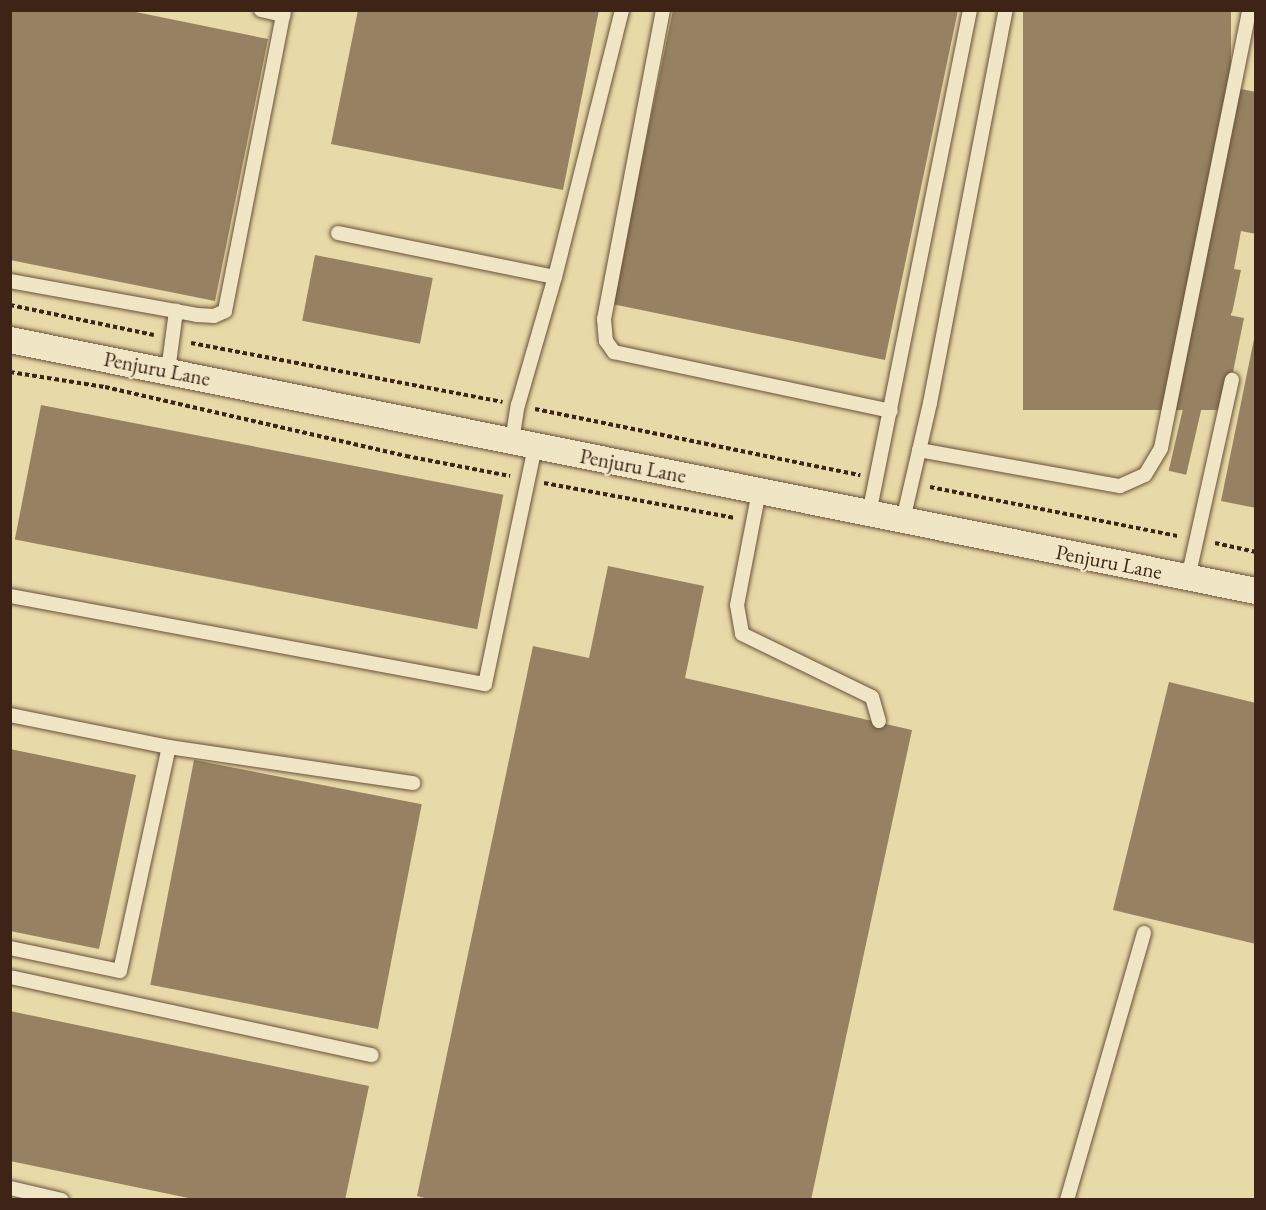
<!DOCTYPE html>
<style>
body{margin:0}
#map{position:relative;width:1266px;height:1210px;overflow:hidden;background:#e8d9a8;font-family:"EB Garamond",serif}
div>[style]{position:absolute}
.building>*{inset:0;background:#968262;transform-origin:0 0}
.path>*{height:4px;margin-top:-2px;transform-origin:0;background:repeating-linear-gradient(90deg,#3d2416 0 4.5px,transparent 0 7.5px)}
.roads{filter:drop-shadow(0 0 2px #68513a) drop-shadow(0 0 2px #68513a)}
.service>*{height:14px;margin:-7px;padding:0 7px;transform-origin:7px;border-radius:7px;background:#f0e6c6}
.minor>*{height:26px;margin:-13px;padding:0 13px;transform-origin:13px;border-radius:13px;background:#f0e6c6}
span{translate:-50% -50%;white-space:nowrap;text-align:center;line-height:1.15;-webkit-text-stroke:4.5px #f0e6c6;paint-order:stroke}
.street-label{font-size:21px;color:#3d2416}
.frame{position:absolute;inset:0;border:12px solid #3d2416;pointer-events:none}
</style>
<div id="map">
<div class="building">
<div style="clip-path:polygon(10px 10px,126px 10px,268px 39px,215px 301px,10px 260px)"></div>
<div style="clip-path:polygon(358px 10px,599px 10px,563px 190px,331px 144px)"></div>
<div style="clip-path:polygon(673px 10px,958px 10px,885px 360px,612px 304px)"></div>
<div style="left:1023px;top:10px;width:208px;height:400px"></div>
<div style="clip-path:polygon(1236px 88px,1256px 92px,1256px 234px,1241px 231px,1234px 269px,1241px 270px,1232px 313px,1203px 307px,1211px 267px,1200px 265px)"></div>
<div style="left:315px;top:255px;width:120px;height:67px;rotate:11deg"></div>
<div style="clip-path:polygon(1218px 313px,1244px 318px,1233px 372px,1200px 366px,1204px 347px,1211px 348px)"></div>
<div style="clip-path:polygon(1254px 339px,1256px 339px,1256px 508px,1221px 501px)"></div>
<div style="left:1188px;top:387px;width:18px;height:86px;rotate:13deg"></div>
<div style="left:41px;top:405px;width:471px;height:137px;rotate:11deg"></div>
<div style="clip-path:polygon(608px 566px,704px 586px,685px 678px,912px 730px,811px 1200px,433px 1200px,417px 1196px,533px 646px,589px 658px)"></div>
<div style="clip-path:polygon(1169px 682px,1256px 703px,1256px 944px,1113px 910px)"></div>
<div style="clip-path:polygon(10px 749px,136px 775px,99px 949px,10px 931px)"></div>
<div style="left:194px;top:760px;width:232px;height:229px;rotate:11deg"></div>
<div style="clip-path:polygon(10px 1011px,369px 1086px,345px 1200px,198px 1200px,10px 1161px)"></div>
</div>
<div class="path">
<div style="left:10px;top:305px;width:147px;rotate:11.8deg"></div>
<div style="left:191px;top:343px;width:317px;rotate:10.7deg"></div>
<div style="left:10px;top:372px;width:96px;rotate:9deg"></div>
<div style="left:105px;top:387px;width:309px;rotate:12.9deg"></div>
<div style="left:406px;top:456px;width:106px;rotate:10.9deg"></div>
<div style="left:535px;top:409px;width:332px;rotate:11.5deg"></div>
<div style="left:544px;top:483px;width:193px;rotate:10.4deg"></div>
<div style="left:930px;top:487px;width:253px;rotate:11.2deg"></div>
<div style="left:1215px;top:543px;width:42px;rotate:12.4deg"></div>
</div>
<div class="roads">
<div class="service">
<div style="left:261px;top:10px;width:23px;rotate:13deg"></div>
<div style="left:663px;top:10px;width:315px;rotate:100.8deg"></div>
<div style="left:604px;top:319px;width:22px;rotate:85deg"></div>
<div style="left:606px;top:341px;width:14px;rotate:54deg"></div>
<div style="left:614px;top:352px;width:283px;rotate:12deg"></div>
<div style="left:338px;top:233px;width:221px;rotate:11.5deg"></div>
<div style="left:10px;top:281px;width:190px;rotate:10.3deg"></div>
<div style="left:197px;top:315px;width:17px;rotate:3deg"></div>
<div style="left:214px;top:316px;width:12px;rotate:-24deg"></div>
<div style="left:225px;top:311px;width:307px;rotate:-78.9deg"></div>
<div style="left:168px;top:371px;width:61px;rotate:-82.4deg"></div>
<div style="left:512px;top:441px;width:36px;rotate:-81deg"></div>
<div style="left:518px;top:405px;width:133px;rotate:-73.9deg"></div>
<div style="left:555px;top:277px;width:275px;rotate:-75.9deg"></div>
<div style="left:919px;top:450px;width:204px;rotate:10.2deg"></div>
<div style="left:1120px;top:486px;width:27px;rotate:-24deg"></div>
<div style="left:1145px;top:475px;width:31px;rotate:-59deg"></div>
<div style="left:1161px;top:448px;width:447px;rotate:-78.6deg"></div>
<div style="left:759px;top:491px;width:116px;rotate:100.9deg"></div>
<div style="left:737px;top:605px;width:29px;rotate:80deg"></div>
<div style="left:742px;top:634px;width:144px;rotate:25.9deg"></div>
<div style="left:872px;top:697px;width:25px;rotate:74deg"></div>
<div style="left:869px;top:514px;width:514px;rotate:-78.67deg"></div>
<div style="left:903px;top:520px;width:120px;rotate:-77deg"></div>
<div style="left:930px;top:403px;width:400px;rotate:-79.1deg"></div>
<div style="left:1188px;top:578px;width:203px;rotate:-77.5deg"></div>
<div style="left:10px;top:596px;width:483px;rotate:10.5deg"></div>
<div style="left:485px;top:684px;width:243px;rotate:-78.1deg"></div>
<div style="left:10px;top:715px;width:162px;rotate:11.4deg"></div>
<div style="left:169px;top:747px;width:247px;rotate:8.4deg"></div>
<div style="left:10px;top:948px;width:112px;rotate:11.8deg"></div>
<div style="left:120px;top:971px;width:229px;rotate:-77.7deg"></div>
<div style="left:10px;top:977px;width:370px;rotate:12.2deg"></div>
<div style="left:10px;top:1188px;width:53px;rotate:13deg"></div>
<div style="left:1067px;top:1200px;width:278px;rotate:-73.9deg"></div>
</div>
<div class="minor">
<div style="left:10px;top:340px;width:1271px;rotate:11.39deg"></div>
</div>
</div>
<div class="street-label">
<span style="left:157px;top:369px;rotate:11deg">Penjuru Lane</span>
<span style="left:633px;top:466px;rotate:11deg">Penjuru Lane</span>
<span style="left:1109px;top:562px;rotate:11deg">Penjuru Lane</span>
</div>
<div class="frame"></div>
</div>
